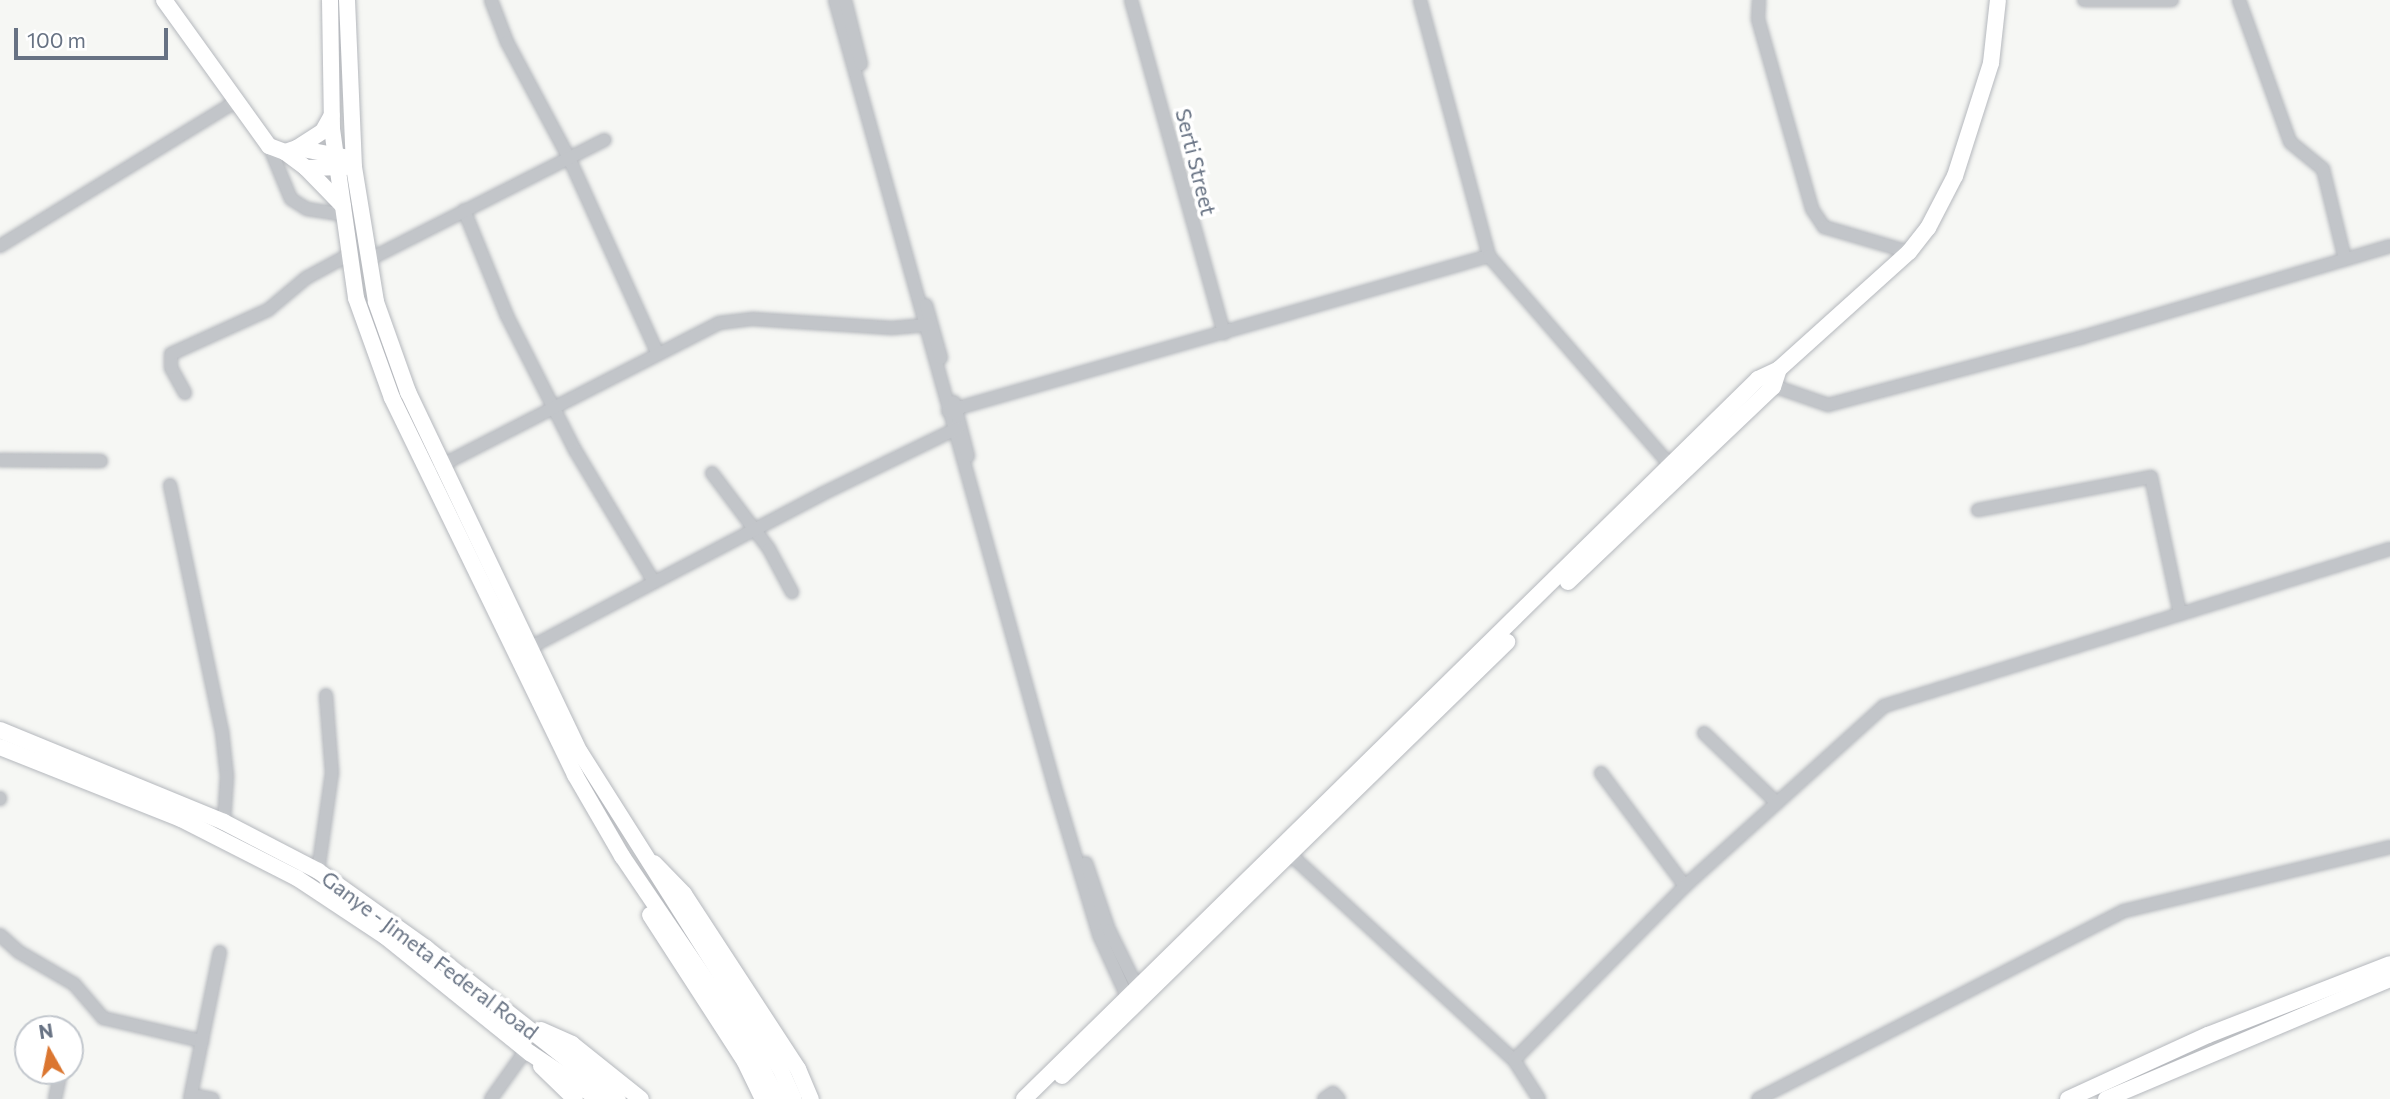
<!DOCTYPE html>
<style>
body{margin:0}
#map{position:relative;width:2390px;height:1099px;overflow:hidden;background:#f6f7f4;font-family:Commissioner,sans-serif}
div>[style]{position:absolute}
.roads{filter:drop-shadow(0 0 2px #b5b8bd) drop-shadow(0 0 2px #b5b8bd)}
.minor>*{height:12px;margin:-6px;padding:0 6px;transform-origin:6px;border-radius:6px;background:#c2c5c9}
.major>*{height:16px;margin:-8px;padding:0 8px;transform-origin:8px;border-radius:8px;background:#fff}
span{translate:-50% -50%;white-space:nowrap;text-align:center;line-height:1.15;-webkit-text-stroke:7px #fff;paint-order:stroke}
.street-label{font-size:21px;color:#677283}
.north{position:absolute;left:14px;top:1015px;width:70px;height:70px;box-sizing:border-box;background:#fff;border:2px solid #c2c7cd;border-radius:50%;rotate:351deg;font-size:19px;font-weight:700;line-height:28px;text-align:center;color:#677283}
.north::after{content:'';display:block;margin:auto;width:24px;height:32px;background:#db7630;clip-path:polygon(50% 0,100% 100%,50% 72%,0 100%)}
.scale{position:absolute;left:14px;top:28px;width:154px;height:32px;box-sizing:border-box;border:4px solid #677283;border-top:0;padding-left:9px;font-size:21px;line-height:24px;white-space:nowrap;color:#677283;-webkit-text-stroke:5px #fff;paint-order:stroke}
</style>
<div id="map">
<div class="roads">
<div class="minor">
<div style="left:491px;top:0;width:45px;rotate:69.1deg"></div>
<div style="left:507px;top:42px;width:132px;rotate:61.9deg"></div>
<div style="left:569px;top:158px;width:213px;rotate:65.6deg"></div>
<div style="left:835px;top:0;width:818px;rotate:74.4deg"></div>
<div style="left:1055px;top:788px;width:153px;rotate:73.3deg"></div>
<div style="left:1099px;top:935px;width:75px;rotate:65.5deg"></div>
<div style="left:845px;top:0;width:66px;rotate:76deg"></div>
<div style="left:1131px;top:0;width:346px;rotate:74.4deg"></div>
<div style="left:1420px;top:0;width:265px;rotate:74.9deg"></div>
<div style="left:1759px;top:0;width:19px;rotate:93deg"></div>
<div style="left:1758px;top:19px;width:198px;rotate:74.1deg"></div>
<div style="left:1812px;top:209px;width:22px;rotate:56deg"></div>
<div style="left:1824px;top:227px;width:89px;rotate:16.4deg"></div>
<div style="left:2084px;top:0;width:88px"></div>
<div style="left:2239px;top:0;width:151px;rotate:70.2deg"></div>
<div style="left:2290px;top:142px;width:43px;rotate:39.3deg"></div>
<div style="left:2323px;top:169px;width:93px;rotate:76.3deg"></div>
<div style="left:269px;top:146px;width:57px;rotate:67.5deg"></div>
<div style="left:291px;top:199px;width:19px;rotate:32deg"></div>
<div style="left:307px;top:209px;width:38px;rotate:9deg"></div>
<div style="left:464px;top:210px;width:114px;rotate:67.9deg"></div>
<div style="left:507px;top:316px;width:150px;rotate:63.1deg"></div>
<div style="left:575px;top:450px;width:154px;rotate:59.1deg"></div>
<div style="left:0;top:246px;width:278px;rotate:-31.5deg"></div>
<div style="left:370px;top:259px;width:263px;rotate:-26.9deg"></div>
<div style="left:926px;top:305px;width:55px;rotate:74.2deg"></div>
<div style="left:1765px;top:383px;width:67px;rotate:19.2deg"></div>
<div style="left:1828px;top:405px;width:264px;rotate:-14.9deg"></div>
<div style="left:2083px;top:337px;width:320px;rotate:-16.5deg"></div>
<div style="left:185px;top:393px;width:29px;rotate:-119deg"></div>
<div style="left:171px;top:368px;width:14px;rotate:-90deg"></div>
<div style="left:171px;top:354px;width:107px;rotate:-24.4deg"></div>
<div style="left:268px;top:310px;width:50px;rotate:-40.1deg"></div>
<div style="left:306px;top:278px;width:52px;rotate:-28.5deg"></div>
<div style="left:954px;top:402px;width:56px;rotate:75.5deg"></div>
<div style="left:948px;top:411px;width:563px;rotate:-15.99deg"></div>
<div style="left:1489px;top:256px;width:279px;rotate:49.1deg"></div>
<div style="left:0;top:460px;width:101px;rotate:0.6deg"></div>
<div style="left:440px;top:466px;width:314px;rotate:-27.1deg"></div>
<div style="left:719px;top:323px;width:34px;rotate:-7deg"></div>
<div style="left:753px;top:319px;width:139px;rotate:3.7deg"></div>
<div style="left:892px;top:328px;width:37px;rotate:-5deg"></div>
<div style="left:712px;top:473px;width:95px;rotate:53.1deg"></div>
<div style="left:769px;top:549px;width:49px;rotate:61.9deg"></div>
<div style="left:170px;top:485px;width:251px;rotate:78.1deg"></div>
<div style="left:222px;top:731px;width:45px;rotate:83.7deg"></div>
<div style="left:227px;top:776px;width:46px;rotate:93.7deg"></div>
<div style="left:1978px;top:510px;width:176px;rotate:-10.8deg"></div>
<div style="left:2151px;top:477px;width:140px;rotate:78deg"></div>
<div style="left:529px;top:648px;width:331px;rotate:-27.7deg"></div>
<div style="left:822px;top:494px;width:151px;rotate:-25.9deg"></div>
<div style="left:1704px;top:733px;width:101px;rotate:43.8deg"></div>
<div style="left:1601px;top:773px;width:141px;rotate:53.4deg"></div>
<div style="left:0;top:799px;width:1px;rotate:-90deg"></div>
<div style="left:1292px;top:856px;width:301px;rotate:42.6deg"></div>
<div style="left:1514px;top:1060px;width:46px;rotate:57.3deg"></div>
<div style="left:1086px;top:863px;width:71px;rotate:71.1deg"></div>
<div style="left:1109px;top:930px;width:72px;rotate:63.8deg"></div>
<div style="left:318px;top:871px;width:99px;rotate:-81.9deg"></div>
<div style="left:332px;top:773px;width:78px;rotate:-94.4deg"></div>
<div style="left:0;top:935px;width:25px;rotate:42deg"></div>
<div style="left:19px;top:952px;width:64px;rotate:30.2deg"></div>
<div style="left:74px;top:984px;width:45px;rotate:49.5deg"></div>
<div style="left:103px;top:1018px;width:102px;rotate:13.1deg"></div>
<div style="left:1514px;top:1060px;width:244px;rotate:-45.5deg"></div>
<div style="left:1685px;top:886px;width:268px;rotate:-42.1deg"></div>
<div style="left:1884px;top:706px;width:530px;rotate:-17.24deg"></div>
<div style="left:191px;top:1095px;width:22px;rotate:10deg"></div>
<div style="left:55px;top:1099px;width:29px;rotate:-78deg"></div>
<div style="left:190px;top:1099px;width:150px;rotate:-78.5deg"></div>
<div style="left:491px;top:1099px;width:60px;rotate:-54.5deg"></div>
<div style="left:1324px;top:1099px;width:11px;rotate:-34deg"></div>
<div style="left:1333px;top:1093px;width:8px;rotate:45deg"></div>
<div style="left:1758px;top:1099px;width:411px;rotate:-27.2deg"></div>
<div style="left:2124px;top:911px;width:274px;rotate:-13.5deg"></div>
</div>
<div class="major">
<div style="left:164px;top:0;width:180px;rotate:54.3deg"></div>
<div style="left:269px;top:146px;width:17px;rotate:21deg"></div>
<div style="left:285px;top:152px;width:26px;rotate:37deg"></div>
<div style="left:306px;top:168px;width:40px;rotate:-1.4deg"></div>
<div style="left:330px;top:0;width:129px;rotate:89.1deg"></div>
<div style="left:332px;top:129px;width:171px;rotate:81.9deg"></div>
<div style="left:356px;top:298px;width:106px;rotate:70.2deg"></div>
<div style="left:392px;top:398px;width:419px;rotate:64.1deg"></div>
<div style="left:575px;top:775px;width:94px;rotate:59.9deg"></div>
<div style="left:622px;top:856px;width:228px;rotate:55.9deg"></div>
<div style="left:750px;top:1045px;width:61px;rotate:62.6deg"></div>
<div style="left:347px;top:0;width:167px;rotate:87.6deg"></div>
<div style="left:354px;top:167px;width:137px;rotate:80.7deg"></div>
<div style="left:376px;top:302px;width:96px;rotate:70.4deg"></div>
<div style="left:408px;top:392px;width:399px;rotate:64.5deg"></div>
<div style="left:580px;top:752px;width:374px;rotate:57.7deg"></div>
<div style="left:780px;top:1068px;width:34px;rotate:66deg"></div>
<div style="left:297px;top:148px;width:31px;rotate:-33deg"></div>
<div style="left:323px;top:131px;width:18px;rotate:-61deg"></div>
<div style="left:285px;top:152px;width:13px;rotate:-18deg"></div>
<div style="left:297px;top:148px;width:48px;rotate:10.8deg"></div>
<div style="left:306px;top:168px;width:53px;rotate:45.8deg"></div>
<div style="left:1568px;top:582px;width:283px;rotate:-43.6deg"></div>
<div style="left:1773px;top:387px;width:19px;rotate:-72deg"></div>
<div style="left:0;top:730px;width:242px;rotate:22.3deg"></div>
<div style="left:224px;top:822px;width:106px;rotate:27.5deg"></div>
<div style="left:318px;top:871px;width:133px;rotate:35.5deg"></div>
<div style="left:426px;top:948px;width:244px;rotate:38.2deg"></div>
<div style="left:0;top:747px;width:195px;rotate:21.7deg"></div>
<div style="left:181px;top:819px;width:130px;rotate:27deg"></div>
<div style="left:297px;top:878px;width:107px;rotate:33.5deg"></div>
<div style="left:386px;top:937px;width:185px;rotate:38.9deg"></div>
<div style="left:530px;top:1053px;width:83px;rotate:33.7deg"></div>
<div style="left:654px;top:863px;width:43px;rotate:45.9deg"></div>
<div style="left:684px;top:894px;width:209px;rotate:56.9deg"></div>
<div style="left:798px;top:1069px;width:33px;rotate:67deg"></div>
<div style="left:650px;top:915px;width:175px;rotate:57.1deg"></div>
<div style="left:745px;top:1062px;width:41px;rotate:64.1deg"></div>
<div style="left:541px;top:1030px;width:34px;rotate:24deg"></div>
<div style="left:572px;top:1044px;width:88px;rotate:38.6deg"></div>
<div style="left:541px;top:1066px;width:47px;rotate:44.1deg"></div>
<div style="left:1062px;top:1076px;width:622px;rotate:-44.28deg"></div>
<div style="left:1024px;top:1099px;width:1028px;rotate:-44.45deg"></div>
<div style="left:1758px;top:379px;width:23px;rotate:-25deg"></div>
<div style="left:1779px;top:369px;width:175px;rotate:-42deg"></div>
<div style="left:1909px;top:252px;width:31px;rotate:-52deg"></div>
<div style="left:1928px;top:228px;width:59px;rotate:-62.6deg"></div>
<div style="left:1955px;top:176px;width:119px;rotate:-72.3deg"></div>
<div style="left:1991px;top:63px;width:63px;rotate:-83.7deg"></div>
<div style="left:2068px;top:1099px;width:154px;rotate:-24.6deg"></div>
<div style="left:2208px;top:1035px;width:195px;rotate:-21.3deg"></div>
<div style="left:2106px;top:1099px;width:308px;rotate:-22.9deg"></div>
</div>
</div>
<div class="street-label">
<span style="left:1196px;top:162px;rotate:76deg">Serti Street</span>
<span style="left:430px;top:955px;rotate:37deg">Ganye - Jimeta Federal Road</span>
</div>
<div class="north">N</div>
<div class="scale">100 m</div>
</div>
